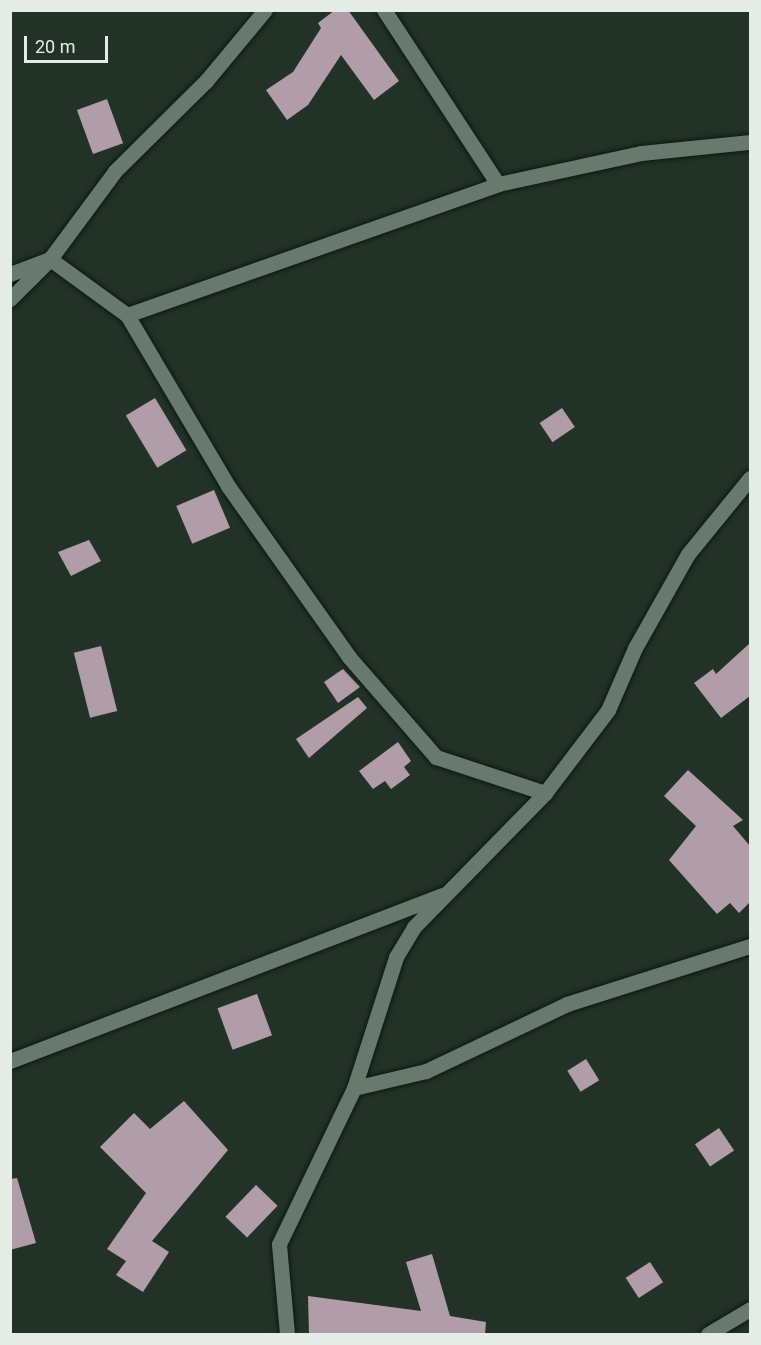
<!DOCTYPE html>
<style>
body{margin:0}
#map{position:relative;width:761px;height:1345px;overflow:hidden;background:#233227;font-family:Roboto,sans-serif}
div>[style]{position:absolute}
.building>*{inset:0;background:#b19da8;transform-origin:0 0}
.roads{filter:drop-shadow(0 0 2px #0b1910) drop-shadow(0 0 2px #0b1910)}
.minor>*{height:15px;margin:-7.5px;padding:0 7.5px;transform-origin:7.5px;border-radius:7.5px;background:#68796d}
span{translate:-50% -50%;white-space:nowrap;text-align:center;line-height:1.15;-webkit-text-stroke:6px #233227;paint-order:stroke}
.frame{position:absolute;inset:0;border:12px solid #e3ece5;pointer-events:none}
.scale{position:absolute;left:24px;top:36px;width:84px;height:27px;box-sizing:border-box;border:3px solid #e3ece5;border-top:0;padding-left:8px;font-size:18px;line-height:21px;white-space:nowrap;color:#e3ece5;-webkit-text-stroke:4px #233227;paint-order:stroke}
</style>
<div id="map">
<div class="building">
<div style="clip-path:polygon(335px 10px,348px 10px,399px 81px,374px 100px,341px 55px,308px 105px,287px 120px,266px 90px,293px 72px,321px 28px,318px 23px)"></div>
<div style="left:107px;top:99px;width:47px;height:32px;rotate:70deg"></div>
<div style="left:155px;top:398px;width:61px;height:34px;rotate:59deg"></div>
<div style="left:562px;top:408px;width:23px;height:27px;rotate:56deg"></div>
<div style="left:214px;top:490px;width:41px;height:41px;rotate:67deg"></div>
<div style="clip-path:polygon(89px 540px,101px 561px,71px 576px,58px 552px)"></div>
<div style="clip-path:polygon(750px 643px,750px 696px,721px 718px,694px 683px,713px 669px,716px 674px)"></div>
<div style="left:101px;top:646px;width:67px;height:28px;rotate:76deg"></div>
<div style="clip-path:polygon(343px 669px,360px 687px,338px 703px,324px 682px)"></div>
<div style="clip-path:polygon(358px 697px,367px 708px,309px 758px,296px 739px)"></div>
<div style="clip-path:polygon(398px 742px,411px 761px,404px 767px,410px 775px,391px 789px,385px 781px,373px 789px,359px 771px)"></div>
<div style="clip-path:polygon(688px 770px,743px 820px,733px 826px,750px 846px,750px 902px,739px 913px,730px 903px,717px 914px,669px 860px,696px 826px,664px 796px)"></div>
<div style="left:257px;top:994px;width:44px;height:42px;rotate:70deg"></div>
<div style="left:586px;top:1059px;width:25px;height:22px;rotate:58deg"></div>
<div style="clip-path:polygon(184px 1101px,228px 1150px,152px 1241px,169px 1252px,143px 1292px,116px 1275px,126px 1261px,107px 1249px,146px 1193px,100px 1147px,134px 1113px,150px 1129px)"></div>
<div style="left:719px;top:1128px;width:27px;height:29px;rotate:56deg"></div>
<div style="clip-path:polygon(17px 1178px,36px 1243px,10px 1250px,10px 1179px)"></div>
<div style="left:256px;top:1185px;width:30px;height:44px;rotate:44deg"></div>
<div style="clip-path:polygon(432px 1254px,450px 1316px,486px 1322px,485px 1335px,309px 1335px,308px 1296px,421px 1311px,406px 1262px)"></div>
<div style="left:650px;top:1262px;width:24px;height:29px;rotate:57deg"></div>
</div>
<div class="roads">
<div class="minor">
<div style="left:384px;top:10px;width:208px;rotate:56.8deg"></div>
<div style="left:10px;top:274px;width:43px;rotate:-20.6deg"></div>
<div style="left:50px;top:259px;width:95px;rotate:36deg"></div>
<div style="left:127px;top:315px;width:199px;rotate:59.4deg"></div>
<div style="left:228px;top:486px;width:209px;rotate:54.7deg"></div>
<div style="left:349px;top:657px;width:133px;rotate:49deg"></div>
<div style="left:436px;top:757px;width:115px;rotate:18.3deg"></div>
<div style="left:10px;top:299px;width:57px;rotate:-45deg"></div>
<div style="left:50px;top:259px;width:109px;rotate:-53.5deg"></div>
<div style="left:115px;top:171px;width:128px;rotate:-44.7deg"></div>
<div style="left:206px;top:81px;width:92px;rotate:-50.3deg"></div>
<div style="left:127px;top:315px;width:393px;rotate:-19.4deg"></div>
<div style="left:498px;top:184px;width:146px;rotate:-12.2deg"></div>
<div style="left:641px;top:153px;width:110px;rotate:-5.8deg"></div>
<div style="left:10px;top:1061px;width:463px;rotate:-21deg"></div>
<div style="left:354px;top:1088px;width:74px;rotate:-13.3deg"></div>
<div style="left:426px;top:1071px;width:156px;rotate:-25.4deg"></div>
<div style="left:567px;top:1004px;width:192px;rotate:-17.6deg"></div>
<div style="left:287px;top:1334px;width:90px;rotate:-95.1deg"></div>
<div style="left:279px;top:1244px;width:173px;rotate:-64.3deg"></div>
<div style="left:354px;top:1088px;width:138px;rotate:-72.2deg"></div>
<div style="left:396px;top:957px;width:35px;rotate:-59deg"></div>
<div style="left:414px;top:927px;width:187px;rotate:-45.6deg"></div>
<div style="left:545px;top:793px;width:104px;rotate:-52.8deg"></div>
<div style="left:608px;top:710px;width:68px;rotate:-66.5deg"></div>
<div style="left:635px;top:648px;width:108px;rotate:-60.6deg"></div>
<div style="left:688px;top:554px;width:98px;rotate:-50.8deg"></div>
<div style="left:708px;top:1334px;width:49px;rotate:-30.8deg"></div>
</div>
</div>
<div class="frame"></div>
<div class="scale">20 m</div>
</div>
